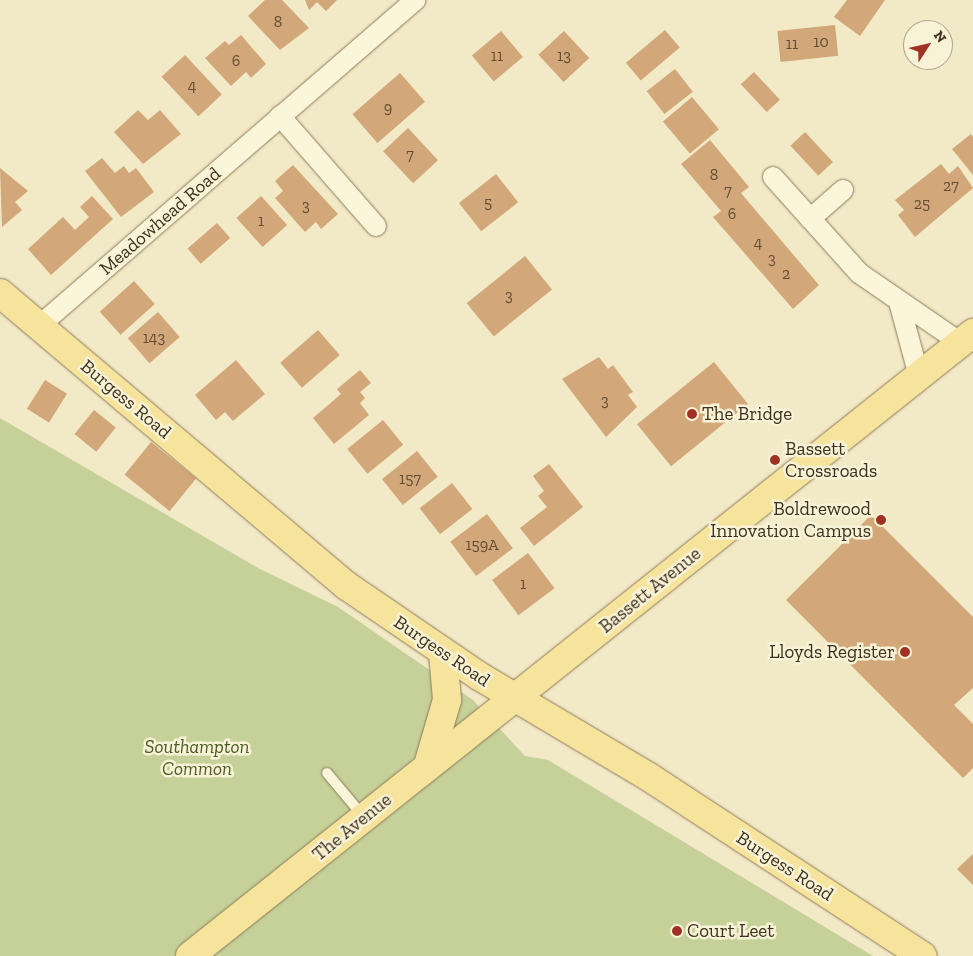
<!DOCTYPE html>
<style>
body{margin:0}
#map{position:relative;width:973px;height:956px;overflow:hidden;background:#f2e9c6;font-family:"Zilla Slab",serif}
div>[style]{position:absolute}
.green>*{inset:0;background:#c5d199}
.building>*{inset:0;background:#d2a779;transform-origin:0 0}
.roads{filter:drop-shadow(0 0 1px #8f7b5a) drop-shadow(0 0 1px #8f7b5a)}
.lane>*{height:10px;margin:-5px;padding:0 5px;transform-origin:5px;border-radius:5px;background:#fbf5da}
.street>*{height:20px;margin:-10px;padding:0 10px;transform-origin:10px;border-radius:10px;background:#fbf5da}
.primary>*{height:28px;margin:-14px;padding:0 14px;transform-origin:14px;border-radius:14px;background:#f6e39c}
.dots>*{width:14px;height:14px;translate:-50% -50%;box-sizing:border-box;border:2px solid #f8f2d6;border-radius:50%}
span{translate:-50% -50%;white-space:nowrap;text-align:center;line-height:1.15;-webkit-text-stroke:5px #f8f2d6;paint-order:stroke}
.number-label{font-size:16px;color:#634e36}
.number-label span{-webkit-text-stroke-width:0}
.street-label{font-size:19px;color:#3e311f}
.poi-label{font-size:19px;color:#3e311f}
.left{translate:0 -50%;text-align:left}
.right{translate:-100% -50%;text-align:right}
.park-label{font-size:19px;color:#485c24;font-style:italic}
.north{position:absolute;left:903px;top:20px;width:50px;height:50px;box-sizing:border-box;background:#f8f2d6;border:1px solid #aea58d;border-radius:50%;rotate:55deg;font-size:14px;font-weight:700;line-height:20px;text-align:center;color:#3e311f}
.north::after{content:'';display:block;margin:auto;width:18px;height:22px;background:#a23125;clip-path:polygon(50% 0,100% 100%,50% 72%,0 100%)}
</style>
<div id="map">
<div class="green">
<div style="clip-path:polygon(0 418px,258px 568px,338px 607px,473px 700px,525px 756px,548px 760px,873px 956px,0 956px)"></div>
</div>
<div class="building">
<div style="clip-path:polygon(265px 0,282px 0,309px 28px,280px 50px,248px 16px)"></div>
<div style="clip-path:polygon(305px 0,337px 0,326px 11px,317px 2px,309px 10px)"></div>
<div style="clip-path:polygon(847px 0,885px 0,860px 36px,834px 17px)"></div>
<div style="left:835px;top:25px;width:31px;height:58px;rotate:84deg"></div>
<div style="left:665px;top:30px;width:23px;height:51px;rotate:50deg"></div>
<div style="left:501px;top:31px;width:34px;height:38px;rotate:50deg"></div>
<div style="left:564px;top:31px;width:37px;height:35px;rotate:47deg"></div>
<div style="clip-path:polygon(241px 35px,266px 64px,251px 78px,246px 72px,231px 86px,205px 58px,225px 41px,229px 45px)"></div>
<div style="left:185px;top:55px;width:54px;height:32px;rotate:47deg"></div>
<div style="left:675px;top:69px;width:29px;height:36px;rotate:52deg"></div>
<div style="left:754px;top:72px;width:38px;height:18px;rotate:47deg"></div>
<div style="left:400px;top:73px;width:38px;height:63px;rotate:49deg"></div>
<div style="left:692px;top:97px;width:42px;height:38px;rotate:50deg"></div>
<div style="clip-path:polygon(138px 110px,148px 120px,160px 110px,181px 134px,143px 164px,114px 132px)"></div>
<div style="left:408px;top:128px;width:44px;height:34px;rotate:47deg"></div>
<div style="left:805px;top:132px;width:41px;height:20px;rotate:47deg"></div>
<div style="clip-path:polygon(971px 134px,973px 137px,973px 175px,952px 149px)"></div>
<div style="clip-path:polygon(710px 140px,749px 187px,741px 193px,819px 285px,793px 309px,713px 217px,721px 211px,681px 164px)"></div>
<div style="clip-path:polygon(102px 158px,115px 173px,124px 166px,129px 173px,136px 168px,154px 192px,121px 217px,85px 171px)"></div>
<div style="clip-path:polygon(941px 164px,949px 174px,958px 166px,973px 188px,915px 237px,898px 215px,904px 210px,895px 200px)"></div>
<div style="clip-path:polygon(293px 165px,338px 214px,321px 229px,316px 222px,305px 232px,275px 198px,283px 191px,275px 181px)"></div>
<div style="clip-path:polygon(0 168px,28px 191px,15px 202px,22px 210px,2px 227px)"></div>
<div style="left:496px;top:174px;width:36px;height:47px;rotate:52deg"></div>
<div style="clip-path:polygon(92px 196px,113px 219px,51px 275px,28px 249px,63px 217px,75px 230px,89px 217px,80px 207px)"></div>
<div style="left:261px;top:196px;width:39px;height:33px;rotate:48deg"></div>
<div style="left:217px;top:223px;width:20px;height:39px;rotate:49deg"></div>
<div style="left:525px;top:256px;width:43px;height:75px;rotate:51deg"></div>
<div style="left:134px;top:281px;width:31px;height:46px;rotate:48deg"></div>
<div style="left:158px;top:312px;width:33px;height:40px;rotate:49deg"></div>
<div style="left:318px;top:330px;width:33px;height:50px;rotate:49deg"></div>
<div style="clip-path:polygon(599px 357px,608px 369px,613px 365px,633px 392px,628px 395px,637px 407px,606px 437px,562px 379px)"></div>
<div style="clip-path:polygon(236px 360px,265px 394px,233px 421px,225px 412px,216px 420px,195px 395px)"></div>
<div style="left:714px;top:362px;width:54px;height:99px;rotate:51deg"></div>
<div style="clip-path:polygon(360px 370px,371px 383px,360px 392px,365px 398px,360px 403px,369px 415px,334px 444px,313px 418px,341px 394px,337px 389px)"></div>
<div style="left:45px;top:380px;width:26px;height:34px;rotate:32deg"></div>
<div style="left:94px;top:410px;width:28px;height:31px;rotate:39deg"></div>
<div style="left:383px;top:420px;width:32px;height:46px;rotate:51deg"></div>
<div style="left:151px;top:442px;width:58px;height:42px;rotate:39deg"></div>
<div style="left:417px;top:451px;width:33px;height:45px;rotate:51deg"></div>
<div style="clip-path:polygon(549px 464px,583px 507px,534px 546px,520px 528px,547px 507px,538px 496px,544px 491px,533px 476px)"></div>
<div style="left:452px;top:483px;width:33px;height:41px;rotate:52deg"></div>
<div style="left:487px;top:514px;width:43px;height:46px;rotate:53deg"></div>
<div style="clip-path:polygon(871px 515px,973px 617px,973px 688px,954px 705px,973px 724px,973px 768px,963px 778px,786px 600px)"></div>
<div style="left:528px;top:553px;width:44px;height:45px;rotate:53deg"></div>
<div style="clip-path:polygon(973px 854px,973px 885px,957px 869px)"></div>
</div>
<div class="roads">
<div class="lane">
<div style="left:327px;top:773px;width:56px;rotate:50.1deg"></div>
</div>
<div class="street">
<div style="left:280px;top:116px;width:146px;rotate:48.9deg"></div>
<div style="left:773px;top:177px;width:129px;rotate:48.1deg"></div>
<div style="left:859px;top:273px;width:124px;rotate:34.5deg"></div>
<div style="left:810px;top:219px;width:44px;rotate:-41.3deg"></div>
<div style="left:899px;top:302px;width:77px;rotate:74.9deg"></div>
<div style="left:39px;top:326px;width:498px;rotate:-40.9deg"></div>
</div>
<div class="primary">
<div style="left:0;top:293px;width:454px;rotate:40.2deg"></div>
<div style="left:347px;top:586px;width:160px;rotate:34.3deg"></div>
<div style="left:479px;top:676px;width:198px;rotate:30.7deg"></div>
<div style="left:649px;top:777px;width:327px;rotate:33.2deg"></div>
<div style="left:428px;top:765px;width:68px;rotate:-73.7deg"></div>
<div style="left:447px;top:700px;width:47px;rotate:-94.9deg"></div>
<div style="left:190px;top:956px;width:1001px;rotate:-38.51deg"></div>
</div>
</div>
<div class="dots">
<div style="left:692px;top:414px;background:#a23125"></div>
<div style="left:775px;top:460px;background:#a23125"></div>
<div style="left:881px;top:520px;background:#a23125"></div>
<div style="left:905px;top:652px;background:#a23125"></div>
<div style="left:677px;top:931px;background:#a23125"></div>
</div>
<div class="number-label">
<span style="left:278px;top:22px">8</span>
<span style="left:821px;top:42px">10</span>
<span style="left:792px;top:44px">11</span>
<span style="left:497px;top:56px">11</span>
<span style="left:564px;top:56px">13</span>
<span style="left:236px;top:61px">6</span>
<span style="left:192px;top:86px">4</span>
<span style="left:388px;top:108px">9</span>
<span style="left:410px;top:155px">7</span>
<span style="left:714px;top:175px">8</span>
<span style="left:951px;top:186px">27</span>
<span style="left:728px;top:191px">7</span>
<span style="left:488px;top:203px">5</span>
<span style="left:922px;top:204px">25</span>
<span style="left:306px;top:206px">3</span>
<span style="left:732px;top:214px">6</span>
<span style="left:261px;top:221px">1</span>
<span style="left:758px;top:243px">4</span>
<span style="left:772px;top:259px">3</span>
<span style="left:786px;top:274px">2</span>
<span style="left:509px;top:296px">3</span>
<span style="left:154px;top:338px">143</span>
<span style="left:605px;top:401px">3</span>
<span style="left:410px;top:479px">157</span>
<span style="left:482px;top:545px">159A</span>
<span style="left:523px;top:584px">1</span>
</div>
<div class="street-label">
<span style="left:160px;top:221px;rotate:-41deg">Meadowhead Road</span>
<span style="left:126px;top:399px;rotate:40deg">Burgess Road</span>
<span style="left:650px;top:590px;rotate:-39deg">Bassett Avenue</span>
<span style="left:442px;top:651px;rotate:34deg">Burgess Road</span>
<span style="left:352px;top:827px;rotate:-39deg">The Avenue</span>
<span style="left:785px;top:866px;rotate:33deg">Burgess Road</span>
</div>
<div class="poi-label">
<span class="left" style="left:702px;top:414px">The Bridge</span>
<span class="left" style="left:785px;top:460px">Bassett<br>Crossroads</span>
<span class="right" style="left:871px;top:520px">Boldrewood<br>Innovation Campus</span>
<span class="right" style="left:895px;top:652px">Lloyds Register</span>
<span class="left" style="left:687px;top:931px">Court Leet</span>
</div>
<div class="park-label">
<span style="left:197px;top:758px">Southampton<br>Common</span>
</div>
<div class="north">N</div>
</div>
